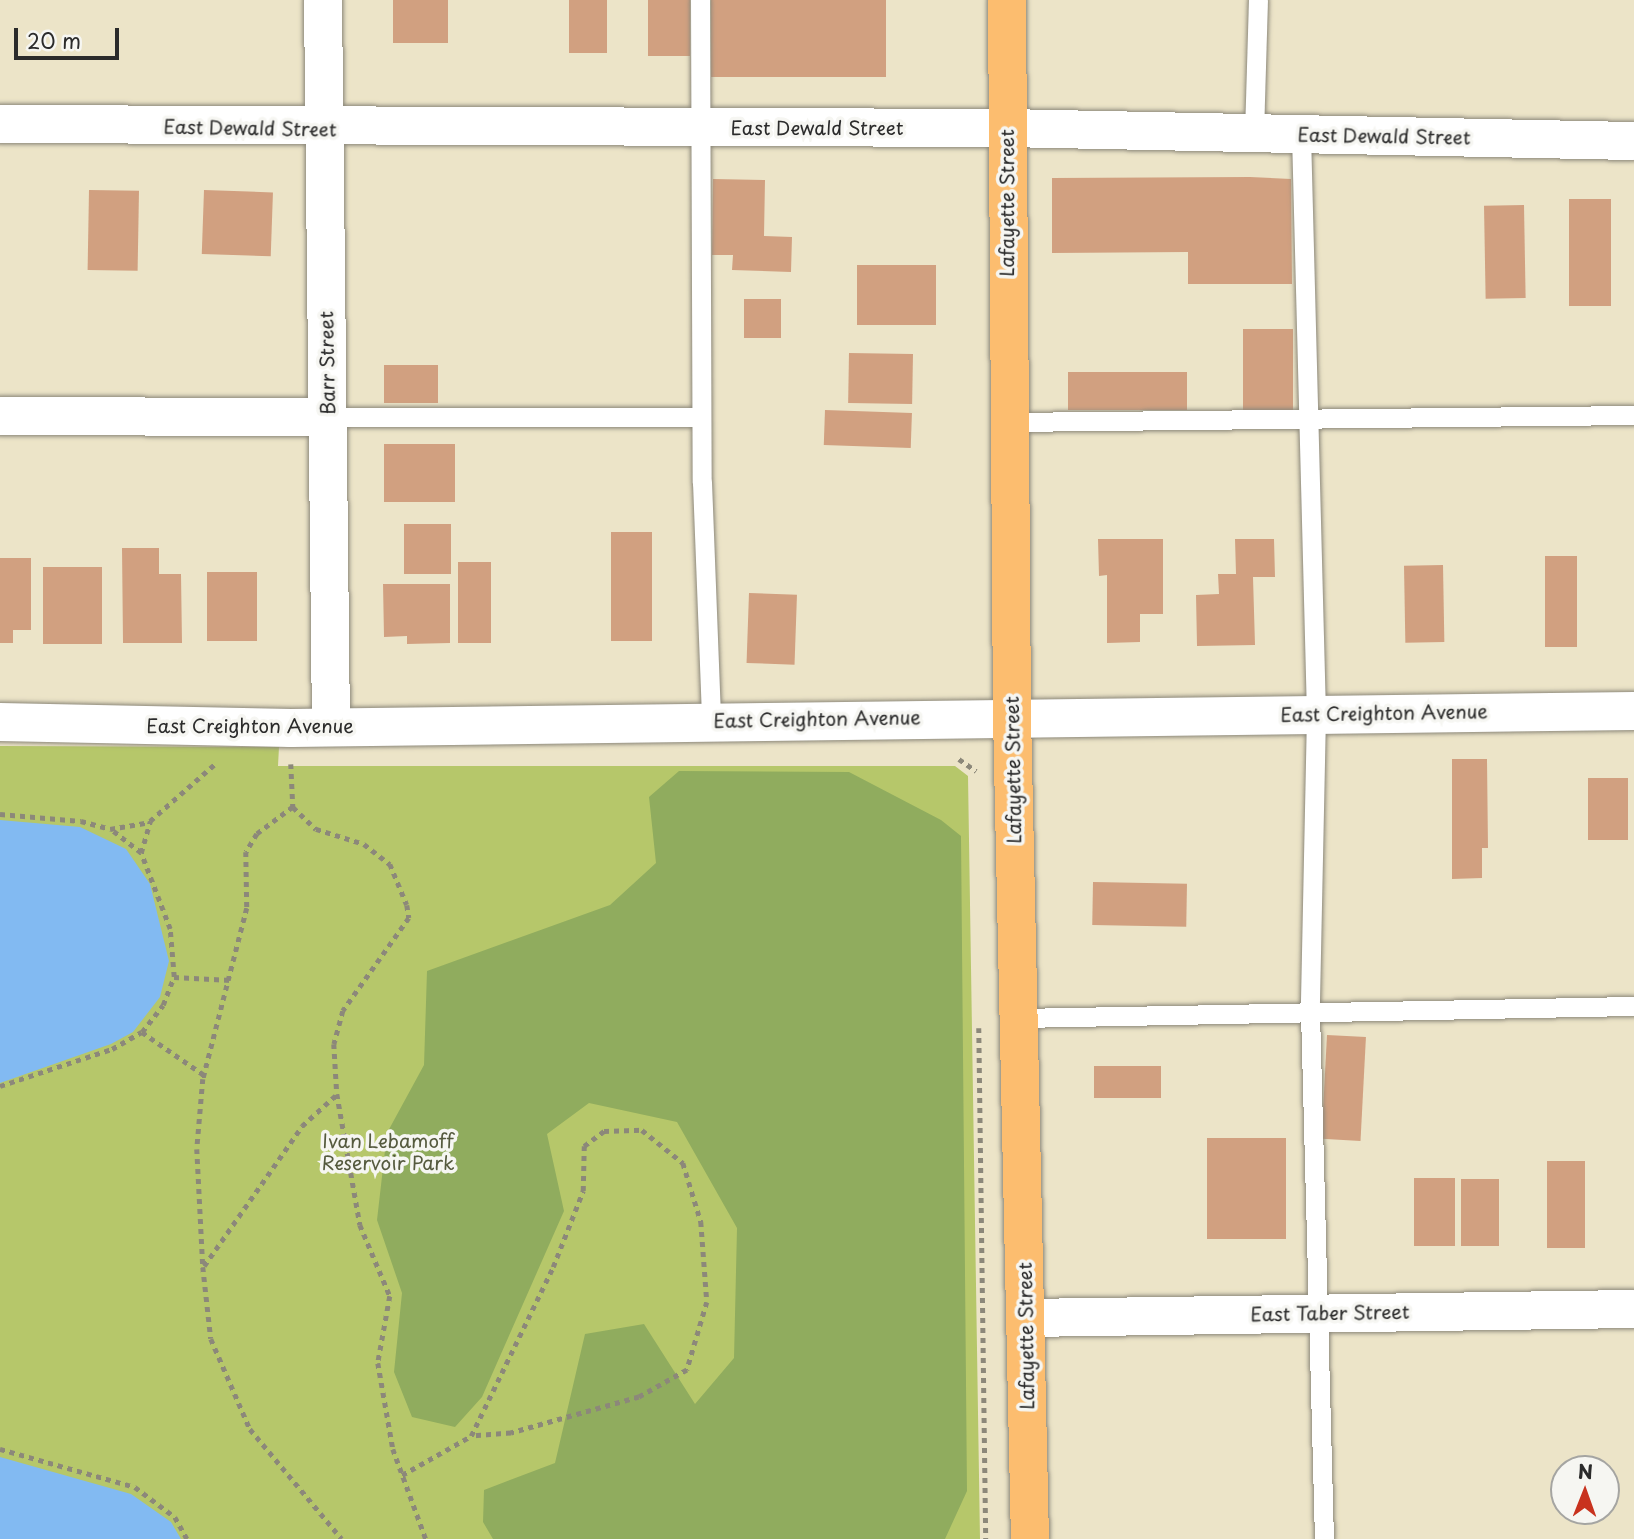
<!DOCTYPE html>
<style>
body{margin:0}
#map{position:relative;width:1634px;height:1539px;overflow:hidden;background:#ece4c8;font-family:"Playpen Sans",sans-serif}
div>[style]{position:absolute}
.green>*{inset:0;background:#b6c76a}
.forest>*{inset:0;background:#90ac5e}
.water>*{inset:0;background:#82baf2}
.building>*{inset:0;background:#d1a080;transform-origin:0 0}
.path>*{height:4.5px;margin-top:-2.25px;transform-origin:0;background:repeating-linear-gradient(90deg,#8c887a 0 5px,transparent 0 10px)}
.roads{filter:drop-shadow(0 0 2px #8c887a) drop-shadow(0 0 2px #8c887a)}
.lane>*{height:19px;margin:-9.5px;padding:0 9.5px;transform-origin:9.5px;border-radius:9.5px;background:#fff}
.street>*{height:38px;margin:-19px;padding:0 19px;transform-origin:19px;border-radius:19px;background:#fff}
.highway>*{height:38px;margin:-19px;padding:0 19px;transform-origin:19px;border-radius:19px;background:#fcbd6f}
span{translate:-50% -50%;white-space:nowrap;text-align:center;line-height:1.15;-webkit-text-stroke:7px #f6f6f2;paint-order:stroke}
.street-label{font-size:19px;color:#2b2b2b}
.park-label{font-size:19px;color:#555a3e}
.north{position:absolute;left:1550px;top:1455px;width:70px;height:70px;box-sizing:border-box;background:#f6f6f2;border:2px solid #a5a5a2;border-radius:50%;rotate:1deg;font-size:19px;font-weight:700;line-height:28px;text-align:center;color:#2b2b2b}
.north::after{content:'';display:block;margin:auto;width:24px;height:32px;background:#c8321e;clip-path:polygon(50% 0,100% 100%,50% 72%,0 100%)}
.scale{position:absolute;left:14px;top:28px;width:105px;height:32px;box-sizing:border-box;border:4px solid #2b2b2b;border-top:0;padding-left:9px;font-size:21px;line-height:24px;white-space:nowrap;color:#2b2b2b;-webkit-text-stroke:5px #f6f6f2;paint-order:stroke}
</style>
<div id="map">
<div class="green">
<div style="clip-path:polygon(0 746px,279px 747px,278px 766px,955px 766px,968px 776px,980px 1539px,0 1539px)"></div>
</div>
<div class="forest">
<div style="clip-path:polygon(679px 771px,849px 772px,941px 820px,961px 836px,967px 1491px,945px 1539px,493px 1539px,483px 1522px,484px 1490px,555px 1463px,585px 1334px,644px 1324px,695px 1404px,734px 1358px,737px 1228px,677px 1122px,589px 1103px,547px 1134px,564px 1211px,482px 1397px,455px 1427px,412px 1417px,394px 1372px,402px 1293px,377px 1220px,387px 1133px,424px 1065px,427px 971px,610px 905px,656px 863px,649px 797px)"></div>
</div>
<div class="water">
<div style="clip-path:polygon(0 820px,80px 827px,126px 849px,150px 884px,169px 961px,160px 997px,133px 1032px,111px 1044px,0 1083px)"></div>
<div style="clip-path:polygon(0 1457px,131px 1494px,171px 1522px,181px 1539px,0 1539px)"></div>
</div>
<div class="building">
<div style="left:393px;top:0;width:55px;height:43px"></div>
<div style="left:569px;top:0;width:38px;height:53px"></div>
<div style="left:648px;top:0;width:42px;height:56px"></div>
<div style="left:711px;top:0;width:175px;height:77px"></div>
<div style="clip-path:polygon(1250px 177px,1291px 179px,1292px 284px,1188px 284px,1188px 252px,1052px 253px,1052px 178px)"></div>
<div style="clip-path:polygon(713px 179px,765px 180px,764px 236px,792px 237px,791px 272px,732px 270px,733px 255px,712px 255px)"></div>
<div style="left:89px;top:190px;width:50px;height:80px;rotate:1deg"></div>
<div style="left:204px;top:190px;width:69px;height:64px;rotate:2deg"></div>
<div style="left:1569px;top:199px;width:42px;height:107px"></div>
<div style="left:1524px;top:205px;width:93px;height:40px;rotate:89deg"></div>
<div style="left:936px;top:265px;width:60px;height:79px;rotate:90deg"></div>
<div style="left:744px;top:299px;width:37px;height:39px"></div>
<div style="left:1243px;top:329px;width:50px;height:82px"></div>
<div style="left:849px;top:353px;width:64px;height:50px;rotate:1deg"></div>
<div style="left:384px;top:365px;width:54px;height:38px"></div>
<div style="left:1068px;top:372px;width:119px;height:38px"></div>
<div style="left:825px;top:410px;width:87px;height:35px;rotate:2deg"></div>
<div style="left:384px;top:444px;width:71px;height:58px"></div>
<div style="left:404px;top:524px;width:47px;height:50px"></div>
<div style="left:611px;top:532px;width:41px;height:109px"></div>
<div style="clip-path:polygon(1098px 539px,1163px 539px,1163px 614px,1140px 614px,1140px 642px,1107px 643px,1107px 575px,1099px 576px)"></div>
<div style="clip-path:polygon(1235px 539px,1274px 539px,1275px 577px,1253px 577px,1255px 645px,1197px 646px,1196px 595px,1219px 594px,1218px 574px,1236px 574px)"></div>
<div style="clip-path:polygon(122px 548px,159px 548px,159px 574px,181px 574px,182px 643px,123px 643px)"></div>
<div style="left:1545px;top:556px;width:32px;height:91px"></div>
<div style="clip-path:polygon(0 558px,31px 558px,31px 630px,13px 630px,13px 643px,0 643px)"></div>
<div style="left:458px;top:562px;width:33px;height:81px"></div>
<div style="left:1443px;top:565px;width:77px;height:39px;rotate:89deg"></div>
<div style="left:43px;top:567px;width:59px;height:77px"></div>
<div style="left:207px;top:572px;width:50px;height:69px"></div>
<div style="clip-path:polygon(383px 584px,450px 584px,450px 643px,407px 644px,407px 636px,384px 637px)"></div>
<div style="left:749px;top:593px;width:48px;height:70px;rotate:2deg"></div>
<div style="clip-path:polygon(1452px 759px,1487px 759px,1488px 848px,1482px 848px,1482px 878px,1452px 879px)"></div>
<div style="left:1588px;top:778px;width:40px;height:62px"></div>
<div style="left:1093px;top:882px;width:94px;height:43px;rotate:1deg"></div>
<div style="left:1327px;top:1035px;width:39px;height:104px;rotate:3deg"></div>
<div style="left:1094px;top:1066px;width:67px;height:32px"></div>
<div style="left:1207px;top:1138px;width:79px;height:101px"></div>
<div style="left:1547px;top:1161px;width:38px;height:87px"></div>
<div style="left:1455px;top:1178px;width:68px;height:41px;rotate:90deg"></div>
<div style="left:1461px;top:1179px;width:38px;height:67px"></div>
</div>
<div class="path">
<div style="left:959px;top:759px;width:21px;rotate:35deg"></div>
<div style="left:291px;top:764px;width:43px;rotate:87.3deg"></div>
<div style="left:293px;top:807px;width:32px;rotate:44deg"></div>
<div style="left:316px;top:829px;width:50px;rotate:17.4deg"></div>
<div style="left:364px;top:844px;width:33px;rotate:38deg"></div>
<div style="left:390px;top:864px;width:44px;rotate:67.5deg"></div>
<div style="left:407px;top:905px;width:13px;rotate:81deg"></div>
<div style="left:409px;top:918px;width:114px;rotate:125.4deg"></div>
<div style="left:343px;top:1011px;width:34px;rotate:105deg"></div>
<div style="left:334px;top:1044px;width:50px;rotate:86.6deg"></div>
<div style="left:337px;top:1094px;width:133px;rotate:80deg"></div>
<div style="left:360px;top:1225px;width:77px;rotate:67.1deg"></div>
<div style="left:390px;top:1296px;width:68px;rotate:100.2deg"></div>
<div style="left:378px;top:1363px;width:87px;rotate:80.1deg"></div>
<div style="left:393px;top:1449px;width:96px;rotate:69.9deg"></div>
<div style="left:293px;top:807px;width:45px;rotate:143.1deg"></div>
<div style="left:257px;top:834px;width:21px;rotate:121deg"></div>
<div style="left:246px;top:852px;width:56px;rotate:89deg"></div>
<div style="left:247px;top:908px;width:177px;rotate:104.4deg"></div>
<div style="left:203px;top:1079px;width:70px;rotate:94.9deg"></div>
<div style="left:197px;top:1149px;width:118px;rotate:87.1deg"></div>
<div style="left:203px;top:1267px;width:72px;rotate:83.7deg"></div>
<div style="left:211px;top:1339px;width:98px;rotate:66.6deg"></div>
<div style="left:250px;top:1429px;width:143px;rotate:50.1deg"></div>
<div style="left:0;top:814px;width:81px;rotate:4.9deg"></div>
<div style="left:81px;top:821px;width:30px;rotate:15deg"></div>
<div style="left:141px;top:853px;width:39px;rotate:-142deg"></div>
<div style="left:110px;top:829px;width:41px;rotate:-9.9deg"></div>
<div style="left:174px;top:977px;width:48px;rotate:-94.8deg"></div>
<div style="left:170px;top:929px;width:81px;rotate:-110.9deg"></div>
<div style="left:141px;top:853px;width:33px;rotate:-74deg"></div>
<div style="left:150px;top:821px;width:88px;rotate:-41.3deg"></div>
<div style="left:979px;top:1028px;width:511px;rotate:89.22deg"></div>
<div style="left:142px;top:1032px;width:34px;rotate:-52deg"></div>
<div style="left:163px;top:1005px;width:30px;rotate:-69deg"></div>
<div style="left:174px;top:977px;width:57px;rotate:3deg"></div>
<div style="left:0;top:1086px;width:118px;rotate:-18.3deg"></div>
<div style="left:112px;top:1049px;width:34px;rotate:-30deg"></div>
<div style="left:142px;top:1032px;width:75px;rotate:34.7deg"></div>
<div style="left:204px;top:1266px;width:171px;rotate:-55deg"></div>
<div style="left:302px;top:1126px;width:47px;rotate:-42.4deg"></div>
<div style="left:0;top:1449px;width:140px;rotate:15.7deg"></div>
<div style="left:135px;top:1487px;width:50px;rotate:36.9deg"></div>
<div style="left:175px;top:1517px;width:25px;rotate:61deg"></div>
<div style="left:402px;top:1475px;width:79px;rotate:-29.5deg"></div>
<div style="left:471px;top:1436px;width:188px;rotate:-64.1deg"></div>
<div style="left:553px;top:1267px;width:82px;rotate:-68.5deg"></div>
<div style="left:583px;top:1191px;width:45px;rotate:-88.7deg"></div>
<div style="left:584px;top:1146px;width:25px;rotate:-37deg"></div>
<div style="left:604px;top:1131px;width:38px;rotate:-2deg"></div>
<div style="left:642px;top:1130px;width:53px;rotate:38.8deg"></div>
<div style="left:683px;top:1163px;width:62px;rotate:73deg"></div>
<div style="left:701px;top:1222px;width:80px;rotate:85.7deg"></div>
<div style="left:707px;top:1302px;width:71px;rotate:106.4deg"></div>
<div style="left:687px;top:1370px;width:55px;rotate:150.6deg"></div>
<div style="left:639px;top:1397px;width:133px;rotate:164.3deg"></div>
<div style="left:511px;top:1433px;width:40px;rotate:175.7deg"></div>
</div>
<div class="roads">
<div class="lane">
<div style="left:700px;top:0;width:482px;rotate:89.8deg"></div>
<div style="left:702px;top:482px;width:239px;rotate:87.8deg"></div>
<div style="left:1254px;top:134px;width:134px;rotate:-88.3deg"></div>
<div style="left:1301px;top:134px;width:580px;rotate:88.52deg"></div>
<div style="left:1316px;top:714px;width:298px;rotate:91.2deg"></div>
<div style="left:1310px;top:1012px;width:527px;rotate:88.48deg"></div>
<div style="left:328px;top:417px;width:373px"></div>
<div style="left:1009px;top:422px;width:625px;rotate:-0.64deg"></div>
<div style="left:1019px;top:1018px;width:615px;rotate:-1.12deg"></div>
</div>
<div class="street">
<div style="left:323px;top:0;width:727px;rotate:89.37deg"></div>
<div style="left:0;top:124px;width:1006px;rotate:0.23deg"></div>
<div style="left:1006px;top:128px;width:628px;rotate:1.19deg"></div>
<div style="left:0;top:416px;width:328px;rotate:0.2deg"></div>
<div style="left:0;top:722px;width:291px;rotate:1.2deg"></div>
<div style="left:291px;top:728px;width:1343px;rotate:-0.73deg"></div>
<div style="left:1026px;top:1318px;width:608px;rotate:-0.85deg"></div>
</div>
<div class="highway">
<div style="left:1007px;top:0;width:716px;rotate:89.6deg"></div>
<div style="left:1012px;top:716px;width:823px;rotate:88.75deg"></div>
</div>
</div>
<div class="street-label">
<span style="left:250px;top:128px;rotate:1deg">East Dewald Street</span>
<span style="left:817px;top:128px">East Dewald Street</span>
<span style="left:1384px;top:136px;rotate:1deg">East Dewald Street</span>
<span style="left:1007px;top:203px;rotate:-90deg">Lafayette Street</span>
<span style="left:327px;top:363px;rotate:-91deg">Barr Street</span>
<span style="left:1384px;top:713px;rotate:-1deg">East Creighton Avenue</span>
<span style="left:817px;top:719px;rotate:-1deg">East Creighton Avenue</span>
<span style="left:250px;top:726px">East Creighton Avenue</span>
<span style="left:1013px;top:770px;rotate:-91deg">Lafayette Street</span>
<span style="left:1330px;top:1313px;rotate:-1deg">East Taber Street</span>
<span style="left:1026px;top:1336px;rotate:-91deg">Lafayette Street</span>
</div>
<div class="park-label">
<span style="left:388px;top:1152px">Ivan Lebamoff<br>Reservoir Park</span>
</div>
<div class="north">N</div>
<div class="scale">20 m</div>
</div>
